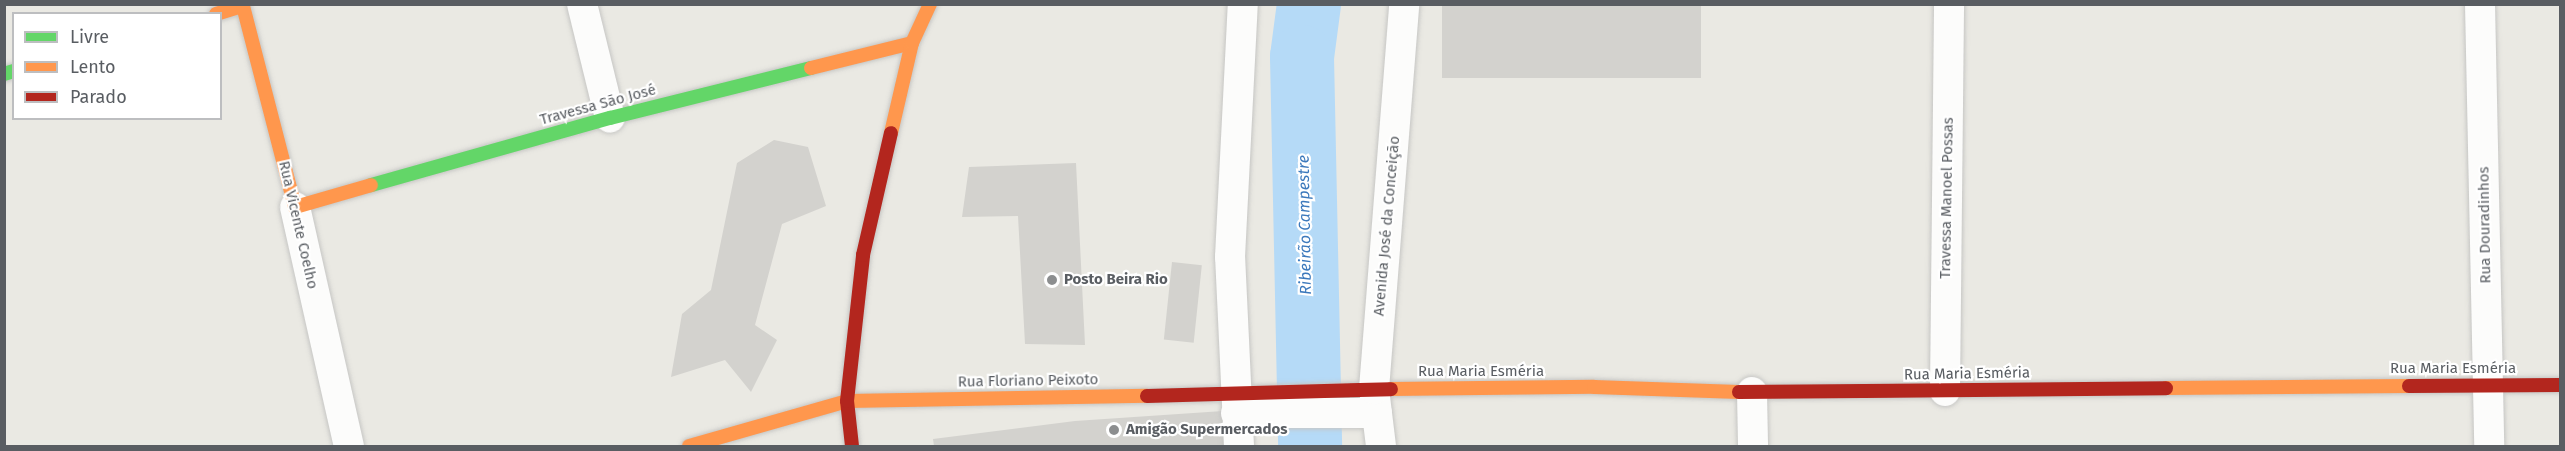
<!DOCTYPE html>
<meta charset="utf-8">
<style>
body{margin:0}
#map{position:relative;width:2565px;height:451px;overflow:hidden;background:#eae9e3;font-family:"Fira Sans",sans-serif}
div>[style]{position:absolute}
.river>*{height:64px;margin:-32px;padding:0 32px;transform-origin:32px;border-radius:32px;background:#b5daf7}
.building>*{inset:0;background:#d3d2ce;transform-origin:0 0}
.roads{filter:drop-shadow(0 0 2px #c6c6c4) drop-shadow(0 0 2px #c6c6c4)}
.street>*{height:30px;margin:-15px;padding:0 15px;transform-origin:15px;border-radius:15px;background:#fcfcfb}
.fast>*{height:14px;margin:-7px;padding:0 7px;transform-origin:7px;border-radius:7px;background:#63d668}
.slow>*{height:14px;margin:-7px;padding:0 7px;transform-origin:7px;border-radius:7px;background:#ff974d}
.jam>*{height:14px;margin:-7px;padding:0 7px;transform-origin:7px;border-radius:7px;background:#b3261e}
.dots>*{width:16px;height:16px;translate:-50% -50%;box-sizing:border-box;border:3px solid #fff;border-radius:50%}
span{translate:-50% -50%;white-space:nowrap;text-align:center;line-height:1.15;-webkit-text-stroke:4.5px #fff;paint-order:stroke}
.street-label{font-size:15px;color:#595d62}
.poi-label{font-size:15px;color:#595d62;font-weight:700}
.left{translate:0 -50%;text-align:left}
.water-label{font-size:16px;color:#3c79bc;font-style:italic}
.frame{position:absolute;inset:0;border:6px solid #595d62;pointer-events:none}
.legend{position:absolute;left:12px;top:12px;width:210px;height:108px;box-sizing:border-box;background:#fff;border:2px solid #bdbec0;margin:0;padding:8px 10px;list-style:none;font-size:18px;color:#595d62}
.legend li{display:flex;align-items:center;gap:12px;height:30px}
.legend b{width:30px;border:2px solid #bdbec0}
</style>
<div id="map">
<div class="river">
<div style="left:1309px;top:4px;width:53px;rotate:97.5deg"></div>
<div style="left:1302px;top:57px;width:389px;rotate:88.8deg"></div>
</div>
<div class="building">
<div style="left:1442px;top:4px;width:259px;height:74px"></div>
<div style="clip-path:polygon(774px 140px,808px 147px,826px 206px,782px 224px,755px 325px,777px 340px,751px 392px,725px 360px,671px 377px,682px 314px,711px 290px,737px 163px)"></div>
<div style="clip-path:polygon(1076px 163px,1085px 345px,1025px 344px,1018px 216px,962px 217px,969px 167px)"></div>
<div style="left:1172px;top:262px;width:30px;height:78px;rotate:6deg"></div>
<div style="clip-path:polygon(1223px 411px,1225px 446px,934px 446px,933px 439px,1075px 421px)"></div>
</div>
<div class="roads">
<div class="street">
<div style="left:582px;top:4px;width:117px;rotate:76.2deg"></div>
<div style="left:2480px;top:4px;width:442px;rotate:88.8deg"></div>
<div style="left:295px;top:207px;width:245px;rotate:77.3deg"></div>
<div style="left:1945px;top:391px;width:387px;rotate:-89.4deg"></div>
<div style="left:1752px;top:392px;width:54px;rotate:88.9deg"></div>
<div style="left:1236px;top:413px;width:141px"></div>
<div style="left:1239px;top:446px;width:189px;rotate:-92.7deg"></div>
<div style="left:1230px;top:257px;width:253px;rotate:-87.1deg"></div>
<div style="left:1381px;top:446px;width:57px;rotate:-97deg"></div>
<div style="left:1374px;top:389px;width:386px;rotate:-85.5deg"></div>
</div>
<div class="fast">
<div style="left:4px;top:74px;width:10px;rotate:-17deg"></div>
<div style="left:371px;top:185px;width:248px;rotate:-15.7deg"></div>
<div style="left:610px;top:118px;width:207px;rotate:-14deg"></div>
</div>
<div class="slow">
<div style="left:216px;top:14px;width:28px;rotate:-17deg"></div>
<div style="left:243px;top:6px;width:208px;rotate:75.5deg"></div>
<div style="left:295px;top:207px;width:79px;rotate:-16.1deg"></div>
<div style="left:811px;top:68px;width:104px;rotate:-13.9deg"></div>
<div style="left:891px;top:133px;width:92px;rotate:-76.9deg"></div>
<div style="left:912px;top:43px;width:43px;rotate:-65.2deg"></div>
<div style="left:2166px;top:388px;width:243px;rotate:-0.5deg"></div>
<div style="left:1391px;top:389px;width:203px;rotate:-0.6deg"></div>
<div style="left:1594px;top:387px;width:145px;rotate:2deg"></div>
<div style="left:689px;top:446px;width:164px;rotate:-15.9deg"></div>
<div style="left:847px;top:401px;width:300px;rotate:-1deg"></div>
</div>
<div class="jam">
<div style="left:2409px;top:386px;width:151px;rotate:-0.4deg"></div>
<div style="left:1739px;top:392px;width:427px;rotate:-0.5deg"></div>
<div style="left:1147px;top:396px;width:244px;rotate:-1.6deg"></div>
<div style="left:852px;top:446px;width:45px;rotate:-96.3deg"></div>
<div style="left:847px;top:401px;width:147px;rotate:-83.7deg"></div>
<div style="left:863px;top:255px;width:125px;rotate:-77.1deg"></div>
</div>
</div>
<div class="dots">
<div style="left:1052px;top:280px;background:#8c8e8f"></div>
<div style="left:1114px;top:430px;background:#8c8e8f"></div>
</div>
<div class="street-label">
<span style="left:598px;top:105px;rotate:-15deg">Travessa São José</span>
<span style="left:1947px;top:198px;rotate:-89deg">Travessa Manoel Possas</span>
<span style="left:298px;top:225px;rotate:77deg">Rua Vicente Coelho</span>
<span style="left:2485px;top:225px;rotate:-91deg">Rua Douradinhos</span>
<span style="left:1387px;top:226px;rotate:-85deg">Avenida José da Conceição</span>
<span style="left:2453px;top:369px">Rua Maria Esméria</span>
<span style="left:1481px;top:372px">Rua Maria Esméria</span>
<span style="left:1967px;top:374px;rotate:-1deg">Rua Maria Esméria</span>
<span style="left:1028px;top:381px;rotate:-1deg">Rua Floriano Peixoto</span>
</div>
<div class="poi-label">
<span class="left" style="left:1064px;top:280px">Posto Beira Rio</span>
<span class="left" style="left:1126px;top:430px">Amigão Supermercados</span>
</div>
<div class="water-label">
<span style="left:1305px;top:225px;rotate:-91deg">Ribeirão Campestre</span>
</div>
<div class="frame"></div>
<ul class="legend">
<li><b style="height:8px;background:#63d668"></b>Livre</li>
<li><b style="height:8px;background:#ff974d"></b>Lento</li>
<li><b style="height:8px;background:#b3261e"></b>Parado</li>
</ul>
</div>
